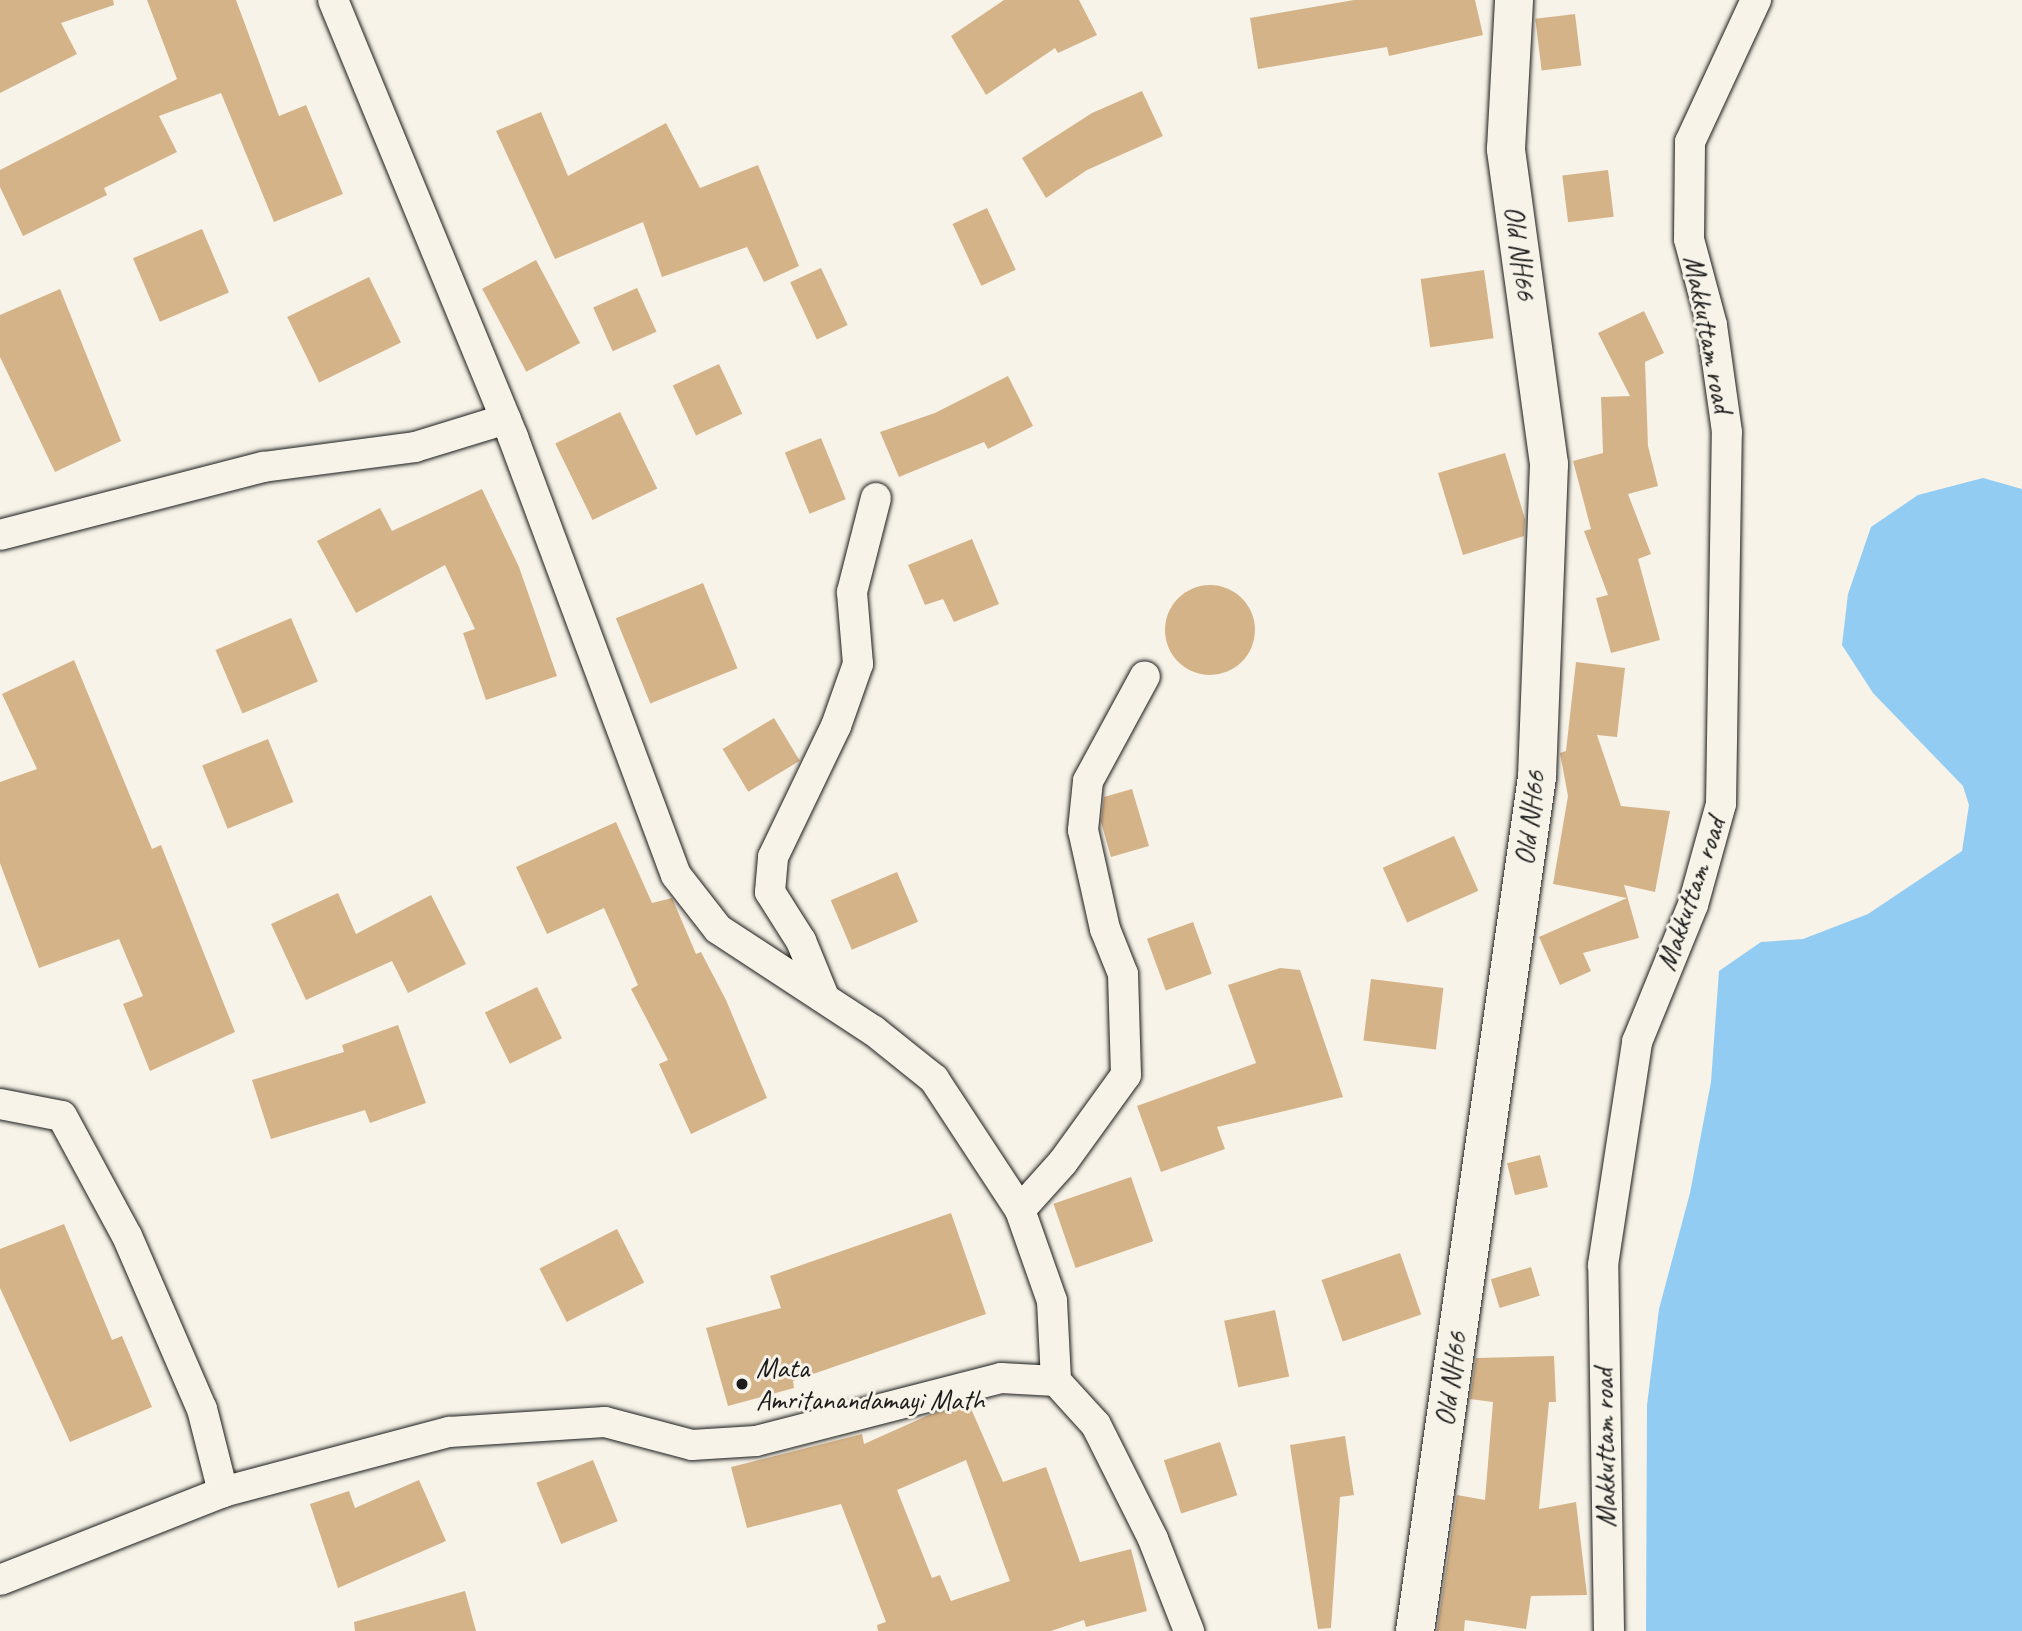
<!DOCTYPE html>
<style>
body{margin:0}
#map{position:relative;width:2022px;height:1631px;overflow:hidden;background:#f7f3e8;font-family:Caveat,sans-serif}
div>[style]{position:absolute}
.water>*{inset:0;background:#93ccf2}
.building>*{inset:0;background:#d5b388;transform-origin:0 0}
.round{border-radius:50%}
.roads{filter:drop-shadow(0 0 2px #1c1c1c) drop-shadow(0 0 2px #1c1c1c)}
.street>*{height:30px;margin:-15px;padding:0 15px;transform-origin:15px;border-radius:15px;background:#f7f3e8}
.primary>*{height:38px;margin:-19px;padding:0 19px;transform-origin:19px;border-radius:19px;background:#f7f3e8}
.dots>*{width:19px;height:19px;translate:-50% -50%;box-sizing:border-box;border:4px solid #f7f3e8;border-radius:50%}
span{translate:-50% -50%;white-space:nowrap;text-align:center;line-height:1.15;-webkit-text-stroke:6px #f7f3e8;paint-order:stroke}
.street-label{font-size:28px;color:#1c1c1c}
.poi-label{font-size:28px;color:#1c1c1c}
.left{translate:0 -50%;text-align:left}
</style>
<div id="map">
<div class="water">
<div style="clip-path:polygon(1983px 478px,2022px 489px,2022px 1631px,1646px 1631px,1647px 1405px,1659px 1309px,1690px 1193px,1711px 1082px,1719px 971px,1761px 942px,1803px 939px,1868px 914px,1962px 851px,1969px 805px,1963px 786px,1873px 693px,1842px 645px,1848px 594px,1871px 527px,1918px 495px)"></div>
</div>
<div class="building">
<div style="clip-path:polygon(0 0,113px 0,114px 5px,61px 23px,77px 54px,0 93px)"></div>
<div style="clip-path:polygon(147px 0,236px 0,279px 116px,306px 105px,343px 194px,274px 222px,221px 93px,159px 116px,177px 152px,104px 188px,107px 195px,23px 236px,0 187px,0 170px,177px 79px)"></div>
<div style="clip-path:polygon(1004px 0,1079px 0,1097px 35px,1058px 53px,1055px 48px,986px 95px,951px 36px)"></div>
<div style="clip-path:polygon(1354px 0,1475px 0,1483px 35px,1389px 56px,1387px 47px,1258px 69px,1250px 18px)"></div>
<div style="left:1575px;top:14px;width:52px;height:40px;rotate:83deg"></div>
<div style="clip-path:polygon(1142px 91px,1163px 136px,1087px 170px,1046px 198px,1022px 158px,1092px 113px)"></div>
<div style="clip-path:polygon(541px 112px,568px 176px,666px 123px,700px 188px,758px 165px,799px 266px,764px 282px,747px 247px,662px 277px,643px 222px,555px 259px,496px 131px)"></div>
<div style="left:1608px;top:170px;width:47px;height:46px;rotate:83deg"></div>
<div style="left:987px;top:208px;width:68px;height:38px;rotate:65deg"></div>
<div style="left:202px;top:229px;width:69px;height:75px;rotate:67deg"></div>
<div style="left:536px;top:260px;width:94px;height:61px;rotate:62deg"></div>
<div style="left:821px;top:268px;width:63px;height:34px;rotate:65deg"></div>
<div style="left:1484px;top:270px;width:69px;height:64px;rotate:82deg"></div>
<div style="left:369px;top:277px;width:73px;height:91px;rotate:64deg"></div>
<div style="left:637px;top:288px;width:48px;height:48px;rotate:66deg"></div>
<div style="clip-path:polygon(60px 289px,121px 441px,55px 472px,0 357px,0 315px)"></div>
<div style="clip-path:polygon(1644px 311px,1664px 353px,1645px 362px,1648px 446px,1658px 486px,1628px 494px,1651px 554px,1638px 559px,1660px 640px,1611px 653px,1596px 598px,1608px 595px,1584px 531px,1591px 529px,1573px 461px,1603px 453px,1601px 397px,1630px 396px,1598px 333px)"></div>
<div style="left:719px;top:364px;width:55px;height:51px;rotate:65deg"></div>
<div style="clip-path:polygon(1008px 376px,1033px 426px,988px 449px,984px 442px,899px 477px,880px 432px,935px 413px)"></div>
<div style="left:620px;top:412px;width:85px;height:72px;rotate:64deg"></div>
<div style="left:821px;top:438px;width:66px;height:39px;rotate:68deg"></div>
<div style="clip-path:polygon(1505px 453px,1525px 519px,1524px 536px,1463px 555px,1438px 473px)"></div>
<div style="clip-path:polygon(482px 489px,519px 567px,557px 676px,486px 700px,463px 633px,475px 629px,445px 565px,356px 613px,317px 541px,380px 508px,392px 531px)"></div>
<div style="clip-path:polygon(972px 539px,999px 604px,954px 622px,943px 599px,925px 605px,908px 565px)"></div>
<div style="left:703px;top:583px;width:92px;height:94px;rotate:68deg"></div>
<div class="round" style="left:1165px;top:585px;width:90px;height:90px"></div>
<div style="left:291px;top:618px;width:69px;height:82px;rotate:67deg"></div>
<div style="clip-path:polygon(74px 660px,152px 849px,161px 845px,235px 1032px,150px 1071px,123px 1004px,143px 996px,119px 939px,39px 968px,0 863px,0 782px,37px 769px,2px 694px)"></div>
<div style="clip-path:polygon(1576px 662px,1625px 668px,1617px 737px,1597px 735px,1621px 806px,1670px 811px,1655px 892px,1624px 885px,1639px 938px,1583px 953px,1591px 971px,1560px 985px,1539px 937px,1627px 898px,1553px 884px,1568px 796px,1560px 753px,1566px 751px)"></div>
<div style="left:774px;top:718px;width:50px;height:60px;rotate:59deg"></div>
<div style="left:268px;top:739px;width:68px;height:71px;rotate:68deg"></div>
<div style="clip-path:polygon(1132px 789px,1149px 846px,1111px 857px,1101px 822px,1104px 797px)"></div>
<div style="clip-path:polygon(616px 822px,652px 903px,672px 898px,696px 954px,701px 952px,726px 1000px,767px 1098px,691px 1134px,659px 1064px,668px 1060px,631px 989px,638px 985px,604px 908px,547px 934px,516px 867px)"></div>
<div style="left:1454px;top:836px;width:60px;height:78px;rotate:66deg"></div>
<div style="left:897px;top:872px;width:54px;height:72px;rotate:67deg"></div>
<div style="clip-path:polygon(338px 893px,356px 934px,431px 895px,466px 964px,408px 993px,392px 961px,306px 1000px,271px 924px)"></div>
<div style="left:1193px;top:922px;width:55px;height:49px;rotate:70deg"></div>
<div style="clip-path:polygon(1280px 968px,1300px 970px,1343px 1097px,1217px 1127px,1225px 1149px,1161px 1172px,1137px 1106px,1256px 1063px,1228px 985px)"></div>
<div style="left:1371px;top:979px;width:73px;height:62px;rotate:7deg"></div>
<div style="left:537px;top:987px;width:57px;height:58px;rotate:64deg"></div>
<div style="clip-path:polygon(398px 1025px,426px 1103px,370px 1123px,365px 1110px,271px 1139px,252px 1080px,344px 1052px,342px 1045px)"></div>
<div style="left:1540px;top:1155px;width:33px;height:34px;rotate:76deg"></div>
<div style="left:1131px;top:1177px;width:68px;height:82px;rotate:71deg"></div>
<div style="clip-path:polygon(951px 1213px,986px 1314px,793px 1381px,794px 1388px,728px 1406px,706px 1328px,781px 1308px,770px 1276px)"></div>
<div style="clip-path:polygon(64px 1224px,112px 1340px,122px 1336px,152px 1407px,70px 1442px,0 1288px,0 1249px)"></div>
<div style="left:617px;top:1229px;width:60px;height:87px;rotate:63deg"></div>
<div style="left:1400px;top:1253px;width:65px;height:83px;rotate:71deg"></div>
<div style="left:1531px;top:1267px;width:30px;height:42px;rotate:73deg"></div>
<div style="left:1275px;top:1310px;width:68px;height:52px;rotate:78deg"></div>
<div style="clip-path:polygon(1554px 1356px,1556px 1402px,1549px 1402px,1539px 1509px,1576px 1502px,1587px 1595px,1531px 1596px,1526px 1629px,1465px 1620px,1464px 1631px,1437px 1631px,1457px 1495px,1485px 1500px,1493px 1402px,1470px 1399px,1476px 1358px)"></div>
<div style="clip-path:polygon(evenodd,969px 1404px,1003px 1482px,1046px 1467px,1080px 1562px,1131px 1549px,1147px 1611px,1086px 1627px,1084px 1620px,1051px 1631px,878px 1631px,877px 1625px,886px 1622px,841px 1504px,747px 1528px,731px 1467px,862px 1434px,864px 1444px,931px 1414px,969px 1404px,966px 1460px,1010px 1581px,951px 1601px,940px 1575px,932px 1578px,897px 1490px,966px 1460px)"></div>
<div style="clip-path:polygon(1345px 1436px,1354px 1495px,1340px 1497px,1331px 1628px,1318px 1629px,1290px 1445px)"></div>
<div style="left:1220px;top:1442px;width:56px;height:59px;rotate:72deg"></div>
<div style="left:593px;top:1460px;width:66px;height:61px;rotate:68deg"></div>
<div style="clip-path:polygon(419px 1480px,446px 1541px,338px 1588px,310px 1504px,349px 1491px,355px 1508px)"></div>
<div style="clip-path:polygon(465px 1591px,476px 1631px,355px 1631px,354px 1622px)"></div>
</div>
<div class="roads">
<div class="street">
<div style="left:333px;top:0;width:473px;rotate:67.6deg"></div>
<div style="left:513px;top:437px;width:467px;rotate:69.6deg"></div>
<div style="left:676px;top:875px;width:68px;rotate:52.1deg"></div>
<div style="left:718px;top:929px;width:186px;rotate:33.2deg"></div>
<div style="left:874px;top:1031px;width:77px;rotate:38.7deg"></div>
<div style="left:934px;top:1079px;width:157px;rotate:56.7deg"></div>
<div style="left:1020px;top:1210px;width:96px;rotate:70.6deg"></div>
<div style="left:1052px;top:1301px;width:80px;rotate:87.1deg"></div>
<div style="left:0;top:535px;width:272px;rotate:-14.5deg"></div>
<div style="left:263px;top:467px;width:153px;rotate:-7.5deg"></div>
<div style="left:415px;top:447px;width:95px;rotate:-17.1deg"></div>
<div style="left:824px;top:997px;width:61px;rotate:-112.3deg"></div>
<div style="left:801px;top:941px;width:58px;rotate:-122.3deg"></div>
<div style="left:770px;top:892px;width:35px;rotate:-85deg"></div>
<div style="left:773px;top:857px;width:145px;rotate:-64.3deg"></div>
<div style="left:836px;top:726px;width:66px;rotate:-70.5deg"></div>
<div style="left:858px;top:664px;width:72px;rotate:-94.8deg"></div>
<div style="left:852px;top:592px;width:97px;rotate:-75.7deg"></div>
<div style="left:0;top:1104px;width:63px;rotate:11deg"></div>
<div style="left:62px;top:1116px;width:136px;rotate:61.6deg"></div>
<div style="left:127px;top:1236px;width:189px;rotate:66.6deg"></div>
<div style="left:202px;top:1409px;width:86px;rotate:75.8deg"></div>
<div style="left:1020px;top:1210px;width:64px;rotate:-48.1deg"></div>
<div style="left:1063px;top:1162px;width:107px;rotate:-54.1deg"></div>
<div style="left:1126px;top:1075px;width:101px;rotate:-91.7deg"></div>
<div style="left:1123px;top:974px;width:48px;rotate:-111.8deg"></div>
<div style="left:1105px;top:929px;width:101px;rotate:-102.5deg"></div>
<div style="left:1083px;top:830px;width:49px;rotate:-84.2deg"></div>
<div style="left:1088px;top:781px;width:119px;rotate:-61.5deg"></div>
<div style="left:0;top:1580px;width:240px;rotate:-21.5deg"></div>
<div style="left:223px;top:1492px;width:234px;rotate:-14.9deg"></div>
<div style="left:449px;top:1432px;width:156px;rotate:-3.7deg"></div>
<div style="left:605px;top:1422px;width:90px;rotate:14.8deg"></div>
<div style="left:692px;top:1445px;width:64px;rotate:-3.6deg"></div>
<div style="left:756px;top:1441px;width:253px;rotate:-14.4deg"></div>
<div style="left:1001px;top:1378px;width:55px;rotate:3.1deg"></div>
<div style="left:1056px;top:1381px;width:59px;rotate:47.7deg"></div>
<div style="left:1096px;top:1425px;width:127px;rotate:63.4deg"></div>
<div style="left:1153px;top:1539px;width:99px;rotate:68.6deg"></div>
<div style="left:1609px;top:1631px;width:366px;rotate:-90.9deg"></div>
<div style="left:1603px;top:1265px;width:226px;rotate:-81.3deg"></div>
<div style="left:1637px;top:1042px;width:148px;rotate:-67.8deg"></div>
<div style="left:1693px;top:905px;width:105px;rotate:-74.5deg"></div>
<div style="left:1721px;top:804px;width:372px;rotate:-89.1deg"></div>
<div style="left:1727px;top:432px;width:108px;rotate:-98deg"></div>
<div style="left:1712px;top:325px;width:89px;rotate:-105deg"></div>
<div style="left:1689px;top:239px;width:97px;rotate:-89.4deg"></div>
<div style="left:1690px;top:142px;width:157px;rotate:-65.1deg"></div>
</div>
<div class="primary">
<div style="left:1415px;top:1631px;width:863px;rotate:-81.87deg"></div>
<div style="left:1537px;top:777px;width:313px;rotate:-87.8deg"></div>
<div style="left:1549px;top:464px;width:318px;rotate:-97.8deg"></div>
<div style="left:1506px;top:149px;width:149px;rotate:-86.9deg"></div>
</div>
</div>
<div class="dots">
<div style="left:742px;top:1384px;background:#1c1c1c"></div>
</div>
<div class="street-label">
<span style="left:1520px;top:253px;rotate:82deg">Old NH66</span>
<span style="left:1708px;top:334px;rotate:79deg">Makkuttam road</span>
<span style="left:1530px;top:818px;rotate:-83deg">Old NH66</span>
<span style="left:1691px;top:894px;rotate:-71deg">Makkuttam road</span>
<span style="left:1451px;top:1379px;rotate:-82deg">Old NH66</span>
<span style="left:1605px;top:1448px;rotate:-91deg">Makkuttam road</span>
</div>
<div class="poi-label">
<span class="left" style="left:756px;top:1384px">Mata<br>Amritanandamayi Math</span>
</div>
</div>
